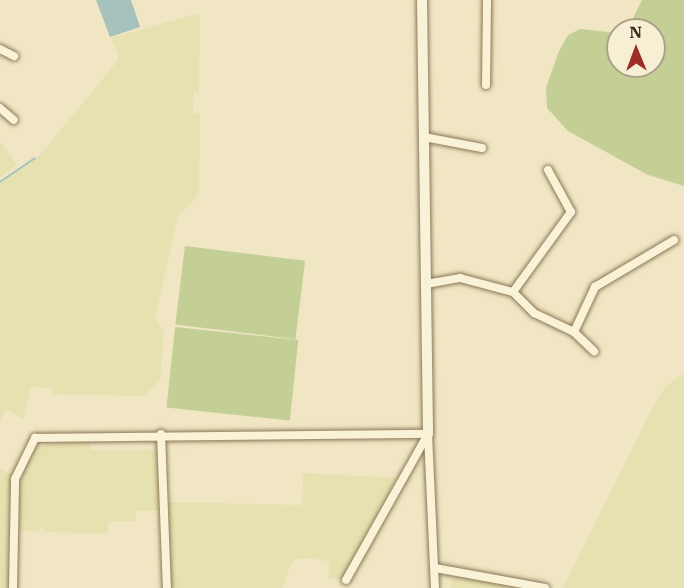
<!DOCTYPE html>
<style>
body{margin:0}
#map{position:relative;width:684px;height:588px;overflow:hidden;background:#f0e6c3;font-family:"IBM Plex Serif",serif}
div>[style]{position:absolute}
.farmland>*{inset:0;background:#e6e1b0}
.green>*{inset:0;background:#c4cf96;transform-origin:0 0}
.water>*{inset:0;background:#a5c3bc}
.stream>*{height:2px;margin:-1px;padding:0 1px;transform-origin:1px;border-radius:1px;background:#a5c3bc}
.roads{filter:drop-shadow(0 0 2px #8b7758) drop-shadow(0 0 2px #8b7758)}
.minor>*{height:8px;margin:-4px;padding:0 4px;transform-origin:4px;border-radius:4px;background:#faf2d6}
.tertiary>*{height:10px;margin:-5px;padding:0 5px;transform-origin:5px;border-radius:5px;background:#faf2d6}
span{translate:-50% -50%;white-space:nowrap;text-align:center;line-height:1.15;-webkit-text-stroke:4.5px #f7efd3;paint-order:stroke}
.north{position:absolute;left:606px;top:18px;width:60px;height:60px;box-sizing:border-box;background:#f7efd3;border:2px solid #aba28a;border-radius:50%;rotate:359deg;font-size:16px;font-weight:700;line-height:24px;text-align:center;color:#3a2e1d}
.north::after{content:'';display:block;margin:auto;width:21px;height:27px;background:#9d2d25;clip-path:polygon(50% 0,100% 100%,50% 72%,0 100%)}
</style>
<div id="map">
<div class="farmland">
<div style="clip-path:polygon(200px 13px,199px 93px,194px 93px,193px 113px,200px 114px,199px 195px,178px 215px,155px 319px,164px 331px,160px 380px,144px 396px,53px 394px,53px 388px,31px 387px,23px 420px,6px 409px,0 421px,0 184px,40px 155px,115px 64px,119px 55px,111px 38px)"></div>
<div style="clip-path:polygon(2px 143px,17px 165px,0 177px,0 144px)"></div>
<div style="clip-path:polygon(684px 373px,684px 588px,563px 588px,652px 408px,666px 386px)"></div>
<div style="clip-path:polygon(90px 438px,90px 450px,158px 450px,160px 511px,136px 511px,136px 521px,108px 522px,108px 534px,46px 532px,40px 527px,39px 532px,16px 530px,18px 478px,33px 447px)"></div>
<div style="clip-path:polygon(0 468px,13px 475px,9px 588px,0 588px)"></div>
<div style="clip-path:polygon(303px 473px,396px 478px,342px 579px,328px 578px,330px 562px,312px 558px,297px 559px,290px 566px,283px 588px,170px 588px,167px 502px,302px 505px)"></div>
<div style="clip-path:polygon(454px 575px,542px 588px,450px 588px)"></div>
</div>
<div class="green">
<div style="clip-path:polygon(642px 0,684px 0,684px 186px,648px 175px,568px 131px,547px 108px,546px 88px,559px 51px,568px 35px,580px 29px,618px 33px,618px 66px,654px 66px,654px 30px,627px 30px)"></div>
<div style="left:185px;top:246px;width:121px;height:79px;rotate:7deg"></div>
<div style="left:175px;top:327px;width:124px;height:81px;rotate:6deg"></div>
</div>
<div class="water">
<div style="clip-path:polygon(96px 0,131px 0,140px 27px,110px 37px)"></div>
</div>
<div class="stream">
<div style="left:0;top:182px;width:42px;rotate:-34.4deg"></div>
</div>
<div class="roads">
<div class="minor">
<div style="left:0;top:49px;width:16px;rotate:27deg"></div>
<div style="left:486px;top:85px;width:85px;rotate:-89.3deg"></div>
<div style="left:0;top:108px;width:18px;rotate:41deg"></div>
<div style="left:424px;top:137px;width:59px;rotate:10.7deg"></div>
<div style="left:426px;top:284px;width:35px;rotate:-10deg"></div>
<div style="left:460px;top:278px;width:55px;rotate:14.8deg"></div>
<div style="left:513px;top:292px;width:30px;rotate:45deg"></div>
<div style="left:534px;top:313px;width:44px;rotate:25.4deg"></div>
<div style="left:574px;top:332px;width:28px;rotate:44deg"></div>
<div style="left:513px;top:292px;width:99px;rotate:-54.1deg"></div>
<div style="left:571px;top:212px;width:48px;rotate:-118.7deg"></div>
<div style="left:574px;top:332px;width:50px;rotate:-65deg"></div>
<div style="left:595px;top:287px;width:92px;rotate:-30.7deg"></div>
<div style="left:161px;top:434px;width:154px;rotate:87.8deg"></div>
<div style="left:428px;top:434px;width:154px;rotate:87.4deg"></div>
<div style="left:435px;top:568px;width:112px;rotate:10.3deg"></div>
<div style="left:346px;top:580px;width:167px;rotate:-60.7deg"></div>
<div style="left:13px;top:588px;width:109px;rotate:-88.9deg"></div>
<div style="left:15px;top:479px;width:46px;rotate:-64deg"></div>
<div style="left:35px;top:438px;width:393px;rotate:-0.6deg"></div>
</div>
<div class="tertiary">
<div style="left:422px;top:0;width:434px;rotate:89.2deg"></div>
</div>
</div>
<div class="north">N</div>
</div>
